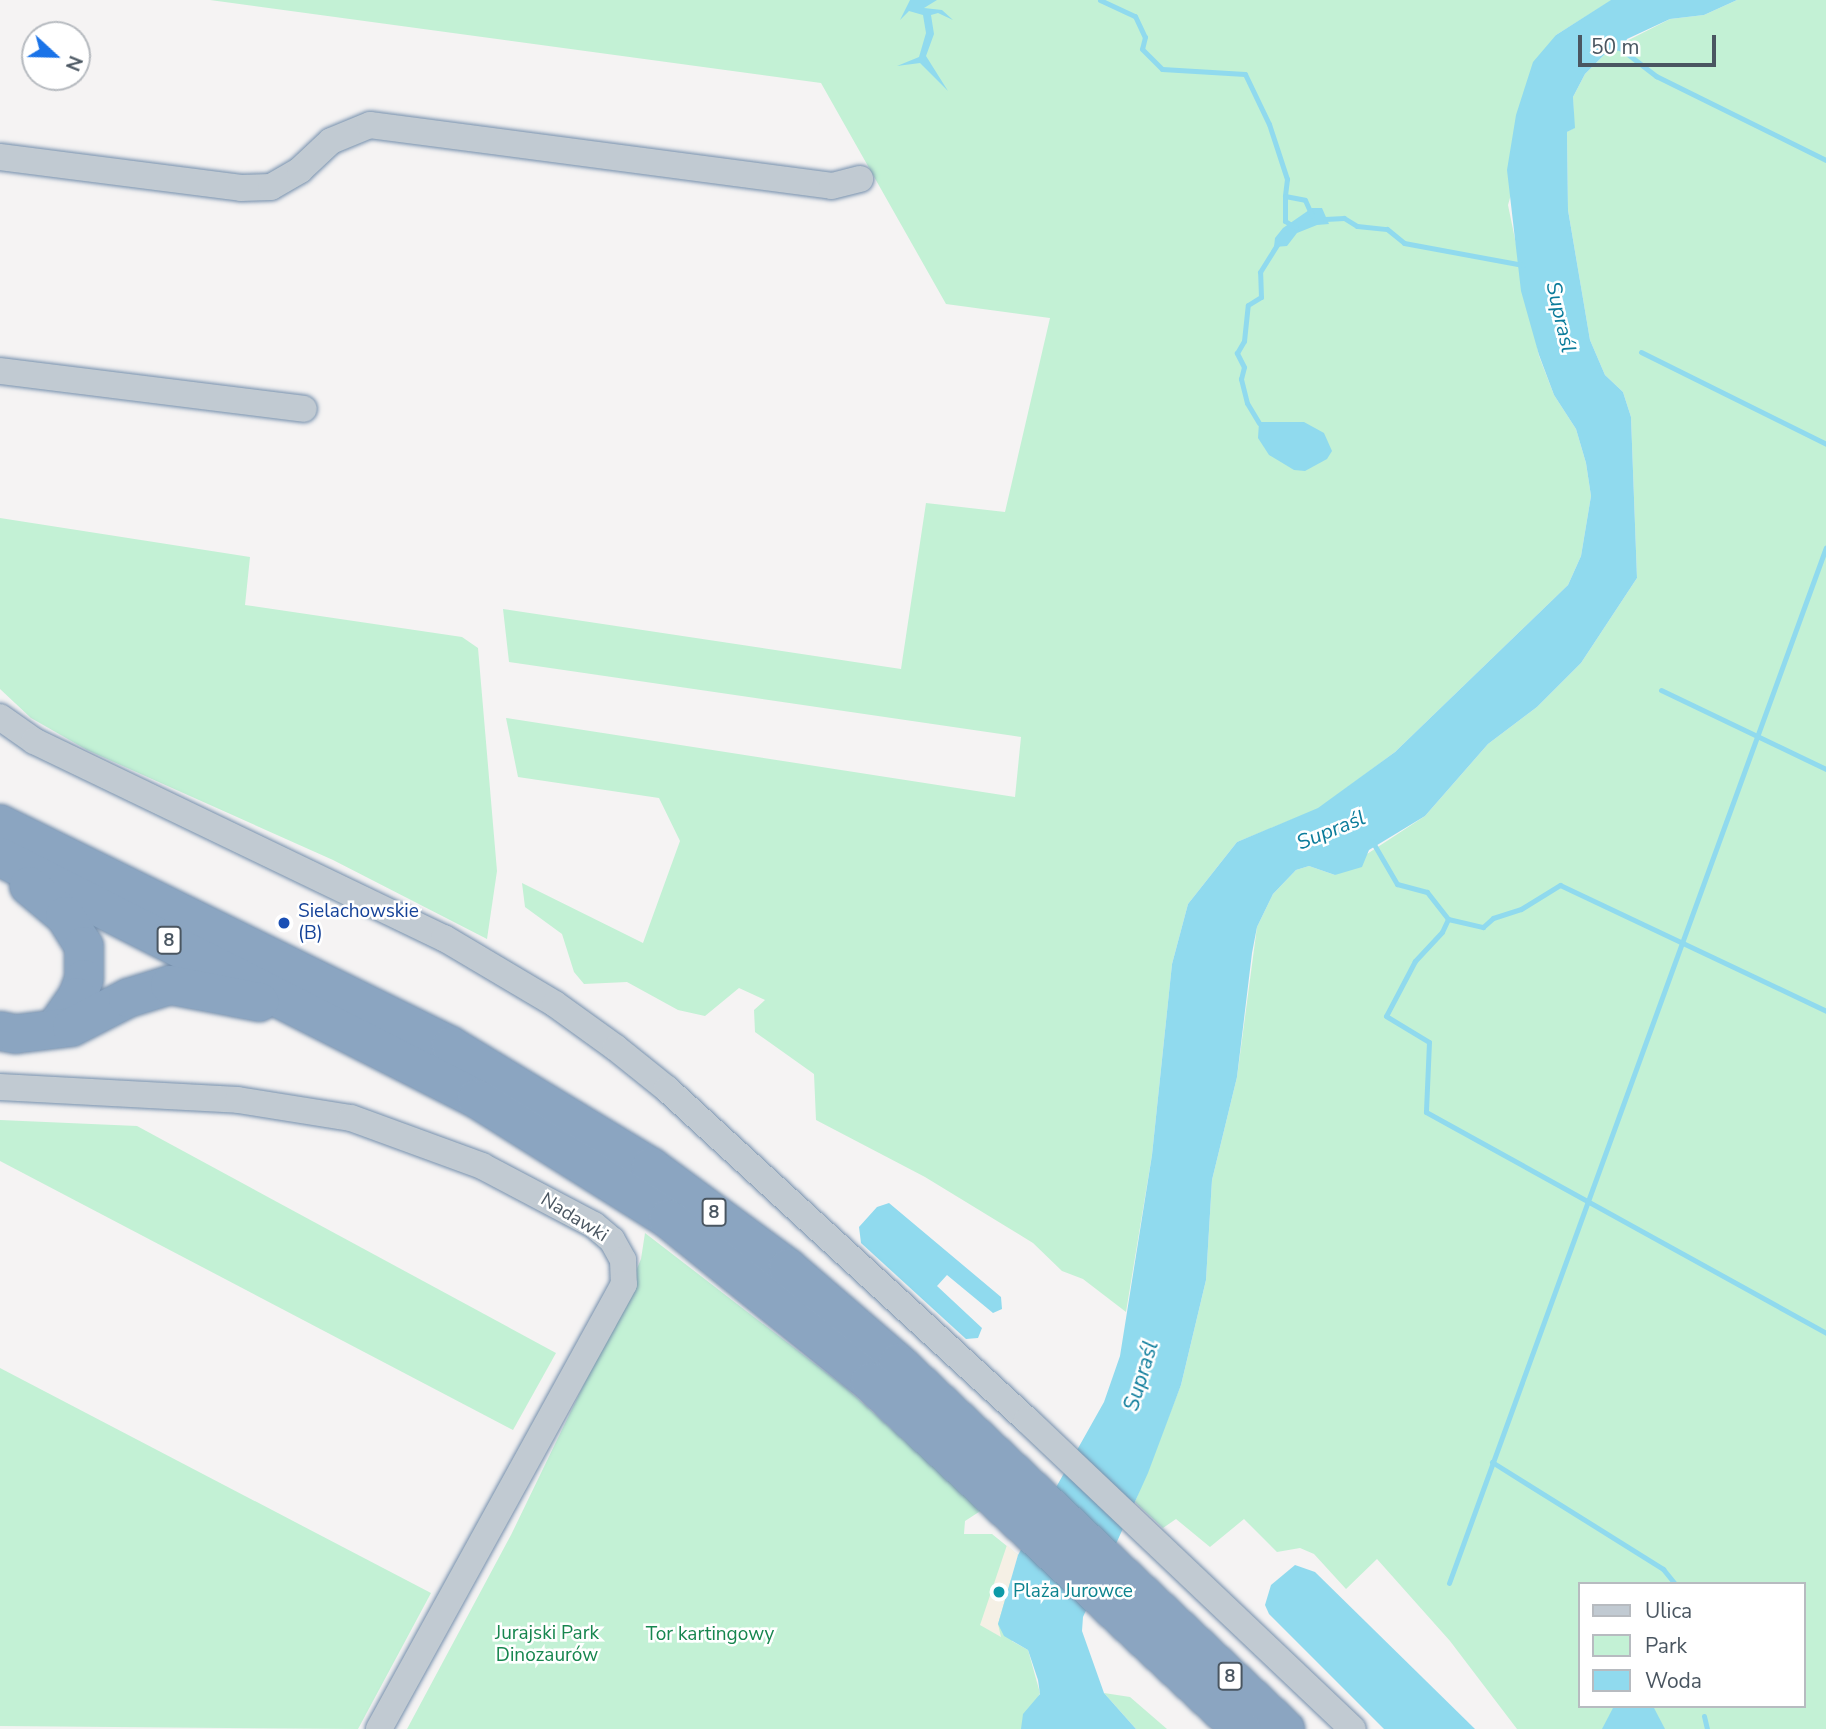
<!DOCTYPE html>
<meta charset="utf-8">
<style>
body{margin:0}
#map{position:relative;width:1826px;height:1729px;overflow:hidden;background:#f5f3f3;font-family:"Nunito Sans",sans-serif}
div>[style]{position:absolute}
.green>*{inset:0;background:#c3f1d5}
.sand>*{inset:0;background:#f5f0e5}
.water>*{inset:0;background:#90daee}
.stream>*{height:5px;margin:-2.5px;padding:0 2.5px;transform-origin:2.5px;border-radius:2.5px;background:#90daee}
.roads{filter:drop-shadow(0 0 2px #7690ad) drop-shadow(0 0 2px #7690ad)}
.minor>*{height:26px;margin:-13px;padding:0 13px;transform-origin:13px;border-radius:13px;background:#c1cad2}
.highway>*{height:38px;margin:-19px;padding:0 19px;transform-origin:19px;border-radius:19px;background:#8ba5c1}
.dots>*{width:19px;height:19px;translate:-50% -50%;box-sizing:border-box;border:4px solid #fff;border-radius:50%}
span{translate:-50% -50%;white-space:nowrap;text-align:center;line-height:1.15;-webkit-text-stroke:5px #fff;paint-order:stroke}
.shield-label span{padding:2px 5px;background:#fff;border:2px solid;border-radius:5px;-webkit-text-stroke-width:0}
.shield-label{font-size:18px;color:#4a5661;font-weight:700}
.transit-label{font-size:19px;color:#164399}
.left{translate:0 -50%;text-align:left}
.street-label{font-size:19px;color:#4a5661}
.culture-label{font-size:19px;color:#0d838f}
.park-label{font-size:19px;color:#17864f}
.water-label{font-size:21px;color:#0c7c9b;font-style:italic}
.legend{position:absolute;left:1578px;top:1582px;width:228px;height:126px;box-sizing:border-box;background:#fff;border:2px solid #b7bbc0;margin:0;padding:9px 12px;list-style:none;font-size:21px;color:#4a5661}
.legend li{display:flex;align-items:center;gap:14px;height:35px}
.legend b{width:35px;border:2px solid #b7bbc0}
.north{position:absolute;left:21px;top:21px;width:70px;height:70px;box-sizing:border-box;background:#fff;border:2px solid #b7bbc0;border-radius:50%;rotate:112deg;font-size:19px;font-weight:700;line-height:28px;text-align:center;color:#4a5661}
.north::after{content:'';display:block;margin:auto;width:24px;height:32px;background:#1a73e8;clip-path:polygon(50% 0,100% 100%,50% 72%,0 100%)}
.scale{position:absolute;left:1578px;top:35px;width:138px;height:32px;box-sizing:border-box;border:4px solid #4a5661;border-top:0;padding-left:9px;font-size:21px;line-height:24px;white-space:nowrap;color:#4a5661;-webkit-text-stroke:5px #fff;paint-order:stroke}
</style>
<div id="map">
<div class="green">
<div style="clip-path:polygon(210px 0,1612px 0,1556px 35px,1508px 205px,1539px 356px,1554px 395px,1576px 429px,1586px 463px,1591px 496px,1581px 556px,1568px 585px,1395px 752px,1318px 809px,1237px 842px,1188px 904px,1172px 964px,1152px 1155px,1126px 1312px,1083px 1279px,1062px 1271px,1033px 1243px,925px 1177px,816px 1120px,814px 1074px,755px 1032px,754px 1010px,765px 1000px,739px 988px,705px 1016px,678px 1010px,627px 982px,584px 984px,574px 972px,562px 934px,525px 907px,522px 883px,643px 943px,680px 841px,659px 798px,518px 777px,506px 718px,1015px 797px,1021px 737px,509px 662px,503px 609px,901px 669px,926px 503px,1005px 512px,1050px 318px,946px 304px,821px 83px)"></div>
<div style="clip-path:polygon(evenodd,1737px 0,1826px 0,1826px 1729px,1517px 1729px,1450px 1641px,1377px 1559px,1346px 1589px,1314px 1554px,1300px 1548px,1277px 1552px,1244px 1519px,1210px 1547px,1176px 1519px,1163px 1528px,1135px 1502px,1181px 1385px,1206px 1280px,1212px 1180px,1237px 1077px,1257px 927px,1273px 894px,1296px 870px,1309px 866px,1335px 875px,1425px 816px,1488px 744px,1537px 707px,1581px 663px,1637px 578px,1631px 417px,1623px 392px,1605px 375px,1590px 340px,1568px 210px,1567px 132px,1574px 128px,1573px 97px,1585px 74px,1609px 50px,1670px 19px,1704px 15px,1737px 0,1579px 1584px,1803px 1584px,1803px 1706px,1579px 1706px,1579px 1584px)"></div>
<div style="clip-path:polygon(0 518px,250px 557px,245px 605px,462px 637px,478px 648px,497px 871px,487px 939px,333px 860px,87px 750px,31px 718px,0 689px)"></div>
<div style="clip-path:polygon(0 1120px,137px 1126px,556px 1353px,513px 1430px,0 1161px)"></div>
<div style="clip-path:polygon(645px 1233px,845px 1387px,982px 1510px,965px 1521px,964px 1534px,992px 1534px,1018px 1555px,1011px 1571px,1012px 1641px,1028px 1650px,1040px 1693px,1023px 1729px,407px 1729px,511px 1535px,616px 1318px,641px 1259px)"></div>
<div style="clip-path:polygon(0 1368px,431px 1593px,358px 1729px,0 1726px)"></div>
<div style="clip-path:polygon(1104px 1693px,1130px 1697px,1167px 1729px,1136px 1729px)"></div>
</div>
<div class="sand">
<div style="clip-path:polygon(1007px 1545px,1018px 1555px,998px 1624px,1001px 1637px,980px 1625px)"></div>
</div>
<div class="water">
<div style="clip-path:polygon(910px 0,937px 0,924px 8px,942px 10px,953px 20px,938px 13px,931px 15px,934px 34px,926px 56px,948px 91px,920px 63px,897px 66px,919px 57px,926px 33px,923px 15px,909px 11px,900px 20px)"></div>
<div style="clip-path:polygon(1611px 0,1737px 0,1704px 15px,1670px 19px,1627px 39px,1623px 51px,1609px 50px,1585px 74px,1573px 97px,1575px 128px,1567px 132px,1568px 210px,1590px 340px,1605px 375px,1623px 392px,1631px 417px,1637px 578px,1581px 663px,1537px 707px,1488px 744px,1425px 816px,1369px 850px,1362px 867px,1335px 875px,1309px 866px,1296px 870px,1273px 894px,1257px 927px,1252px 953px,1237px 1077px,1212px 1180px,1206px 1280px,1181px 1385px,1148px 1473px,1083px 1617px,1082px 1631px,1104px 1693px,1136px 1729px,1021px 1729px,1023px 1714px,1040px 1694px,1038px 1680px,1028px 1650px,1004px 1636px,998px 1624px,1018px 1555px,1104px 1402px,1120px 1356px,1152px 1155px,1172px 964px,1188px 904px,1237px 842px,1318px 808px,1395px 752px,1568px 585px,1581px 556px,1591px 496px,1586px 463px,1576px 429px,1554px 395px,1539px 355px,1521px 291px,1507px 170px,1516px 115px,1533px 62px,1556px 35px)"></div>
<div style="clip-path:polygon(1312px 208px,1322px 208px,1329px 224px,1317px 225px,1297px 233px,1287px 246px,1274px 247px,1275px 238px,1283px 228px)"></div>
<div style="clip-path:polygon(1259px 422px,1304px 422px,1324px 433px,1332px 451px,1327px 459px,1305px 471px,1294px 470px,1269px 455px,1258px 438px)"></div>
<div style="clip-path:polygon(889px 1203px,1001px 1297px,1002px 1309px,993px 1313px,947px 1275px,937px 1286px,982px 1328px,978px 1338px,966px 1339px,861px 1243px,859px 1227px,877px 1207px)"></div>
<div style="clip-path:polygon(1295px 1565px,1315px 1572px,1475px 1729px,1384px 1729px,1269px 1614px,1265px 1605px,1271px 1585px)"></div>
<div style="clip-path:polygon(1614px 1706px,1653px 1706px,1665px 1729px,1602px 1729px)"></div>
</div>
<div class="stream">
<div style="left:1100px;top:0;width:38px;rotate:25deg"></div>
<div style="left:1135px;top:16px;width:23px;rotate:65deg"></div>
<div style="left:1145px;top:37px;width:12px;rotate:104deg"></div>
<div style="left:1142px;top:49px;width:28px;rotate:45deg"></div>
<div style="left:1162px;top:69px;width:83px;rotate:3.4deg"></div>
<div style="left:1245px;top:74px;width:55px;rotate:64.4deg"></div>
<div style="left:1269px;top:124px;width:58px;rotate:71.9deg"></div>
<div style="left:1287px;top:179px;width:17px;rotate:97deg"></div>
<div style="left:1285px;top:196px;width:20px;rotate:11deg"></div>
<div style="left:1305px;top:200px;width:17px;rotate:66deg"></div>
<div style="left:1616px;top:45px;width:51px;rotate:37.8deg"></div>
<div style="left:1656px;top:76px;width:190px;rotate:26.3deg"></div>
<div style="left:1285px;top:196px;width:25px;rotate:90deg"></div>
<div style="left:1285px;top:221px;width:13px;rotate:32deg"></div>
<div style="left:1325px;top:219px;width:19px;rotate:-3deg"></div>
<div style="left:1344px;top:218px;width:15px;rotate:32deg"></div>
<div style="left:1357px;top:226px;width:30px;rotate:6deg"></div>
<div style="left:1387px;top:229px;width:22px;rotate:39deg"></div>
<div style="left:1404px;top:243px;width:121px;rotate:10.5deg"></div>
<div style="left:1641px;top:352px;width:207px;rotate:26.4deg"></div>
<div style="left:1259px;top:423px;width:23px;rotate:-121deg"></div>
<div style="left:1247px;top:403px;width:25px;rotate:-104deg"></div>
<div style="left:1241px;top:379px;width:12px;rotate:-76deg"></div>
<div style="left:1244px;top:367px;width:16px;rotate:-117deg"></div>
<div style="left:1237px;top:353px;width:14px;rotate:-60deg"></div>
<div style="left:1244px;top:341px;width:36px;rotate:-84deg"></div>
<div style="left:1248px;top:305px;width:15px;rotate:-32deg"></div>
<div style="left:1261px;top:297px;width:25px;rotate:-92deg"></div>
<div style="left:1260px;top:272px;width:34px;rotate:-58deg"></div>
<div style="left:1661px;top:690px;width:183px;rotate:25.6deg"></div>
<div style="left:1372px;top:841px;width:50px;rotate:59.8deg"></div>
<div style="left:1397px;top:884px;width:31px;rotate:15deg"></div>
<div style="left:1427px;top:892px;width:34px;rotate:52deg"></div>
<div style="left:1448px;top:919px;width:14px;rotate:115deg"></div>
<div style="left:1442px;top:932px;width:40px;rotate:133deg"></div>
<div style="left:1415px;top:961px;width:62px;rotate:117.8deg"></div>
<div style="left:1386px;top:1016px;width:50px;rotate:31.2deg"></div>
<div style="left:1429px;top:1042px;width:70px;rotate:92.5deg"></div>
<div style="left:1426px;top:1112px;width:457px;rotate:28.9deg"></div>
<div style="left:1448px;top:919px;width:36px;rotate:13deg"></div>
<div style="left:1483px;top:927px;width:13px;rotate:-42deg"></div>
<div style="left:1493px;top:918px;width:29px;rotate:-18deg"></div>
<div style="left:1521px;top:909px;width:46px;rotate:-31.6deg"></div>
<div style="left:1560px;top:885px;width:294px;rotate:25.3deg"></div>
<div style="left:1492px;top:1462px;width:202px;rotate:32deg"></div>
<div style="left:1663px;top:1569px;width:19px;rotate:51deg"></div>
<div style="left:1449px;top:1583px;width:1102px;rotate:-70deg"></div>
<div style="left:1704px;top:1716px;width:13px;rotate:77deg"></div>
</div>
<div class="roads">
<div class="minor">
<div style="left:0;top:157px;width:243px;rotate:7.3deg"></div>
<div style="left:241px;top:188px;width:30px;rotate:-2deg"></div>
<div style="left:271px;top:187px;width:34px;rotate:-30deg"></div>
<div style="left:300px;top:170px;width:42px;rotate:-43.1deg"></div>
<div style="left:331px;top:141px;width:42px;rotate:-22.3deg"></div>
<div style="left:370px;top:125px;width:466px;rotate:7.5deg"></div>
<div style="left:832px;top:186px;width:29px;rotate:-14deg"></div>
<div style="left:0;top:371px;width:306px;rotate:7.1deg"></div>
<div style="left:0;top:717px;width:42px;rotate:35.2deg"></div>
<div style="left:34px;top:741px;width:455px;rotate:25.7deg"></div>
<div style="left:444px;top:938px;width:129px;rotate:30.7deg"></div>
<div style="left:555px;top:1004px;width:75px;rotate:35.8deg"></div>
<div style="left:616px;top:1048px;width:65px;rotate:38.8deg"></div>
<div style="left:667px;top:1089px;width:489px;rotate:42.6deg"></div>
<div style="left:1027px;top:1420px;width:449px;rotate:43.5deg"></div>
<div style="left:0;top:1087px;width:238px;rotate:3.1deg"></div>
<div style="left:238px;top:1100px;width:114px;rotate:9.1deg"></div>
<div style="left:351px;top:1118px;width:140px;rotate:20.1deg"></div>
<div style="left:482px;top:1166px;width:127px;rotate:27.8deg"></div>
<div style="left:594px;top:1225px;width:23px;rotate:40deg"></div>
<div style="left:612px;top:1240px;width:23px;rotate:61deg"></div>
<div style="left:623px;top:1260px;width:24px;rotate:88deg"></div>
<div style="left:624px;top:1284px;width:508px;rotate:118.84deg"></div>
</div>
<div class="highway">
<div style="left:0;top:824px;width:503px;rotate:26.21deg"></div>
<div style="left:451px;top:1046px;width:234px;rotate:31.2deg"></div>
<div style="left:651px;top:1167px;width:170px;rotate:36.4deg"></div>
<div style="left:788px;top:1268px;width:145px;rotate:40.8deg"></div>
<div style="left:898px;top:1363px;width:533px;rotate:43.4deg"></div>
<div style="left:0;top:857px;width:535px;rotate:26.9deg"></div>
<div style="left:477px;top:1099px;width:226px;rotate:32.1deg"></div>
<div style="left:668px;top:1219px;width:260px;rotate:38.9deg"></div>
<div style="left:870px;top:1382px;width:508px;rotate:43.09deg"></div>
<div style="left:29px;top:886px;width:47px;rotate:39.8deg"></div>
<div style="left:65px;top:916px;width:36px;rotate:58deg"></div>
<div style="left:84px;top:946px;width:33px;rotate:90deg"></div>
<div style="left:84px;top:979px;width:19px;rotate:111deg"></div>
<div style="left:77px;top:997px;width:38px;rotate:125deg"></div>
<div style="left:0;top:1031px;width:16px;rotate:11deg"></div>
<div style="left:16px;top:1034px;width:56px;rotate:-7.1deg"></div>
<div style="left:72px;top:1027px;width:63px;rotate:-27.4deg"></div>
<div style="left:128px;top:998px;width:44px;rotate:-17.2deg"></div>
<div style="left:170px;top:985px;width:91px;rotate:10.8deg"></div>
</div>
</div>
<div class="dots">
<div style="left:284px;top:923px;background:#1a4fb4"></div>
<div style="left:999px;top:1592px;background:#0f9aa8"></div>
</div>
<div class="shield-label">
<span style="left:169px;top:940px">8</span>
<span style="left:714px;top:1212px">8</span>
<span style="left:1230px;top:1676px">8</span>
</div>
<div class="transit-label">
<span class="left" style="left:298px;top:923px">Sielachowskie<br>(B)</span>
</div>
<div class="street-label">
<span style="left:574px;top:1218px;rotate:32deg">Nadawki</span>
</div>
<div class="culture-label">
<span class="left" style="left:1013px;top:1592px">Plaża Jurowce</span>
</div>
<div class="park-label">
<span style="left:547px;top:1645px">Jurajski Park<br>Dinozaurów</span>
<span style="left:710px;top:1635px">Tor kartingowy</span>
</div>
<div class="water-label">
<span style="left:1561px;top:317px;rotate:77deg">Supraśl</span>
<span style="left:1331px;top:830px;rotate:-22deg">Supraśl</span>
<span style="left:1141px;top:1376px;rotate:-73deg">Supraśl</span>
</div>
<ul class="legend">
<li><b style="height:9px;background:#c1cad2"></b>Ulica</li>
<li><b style="height:19px;background:#c3f1d5"></b>Park</li>
<li><b style="height:19px;background:#90daee"></b>Woda</li>
</ul>
<div class="north">N</div>
<div class="scale">50 m</div>
</div>
